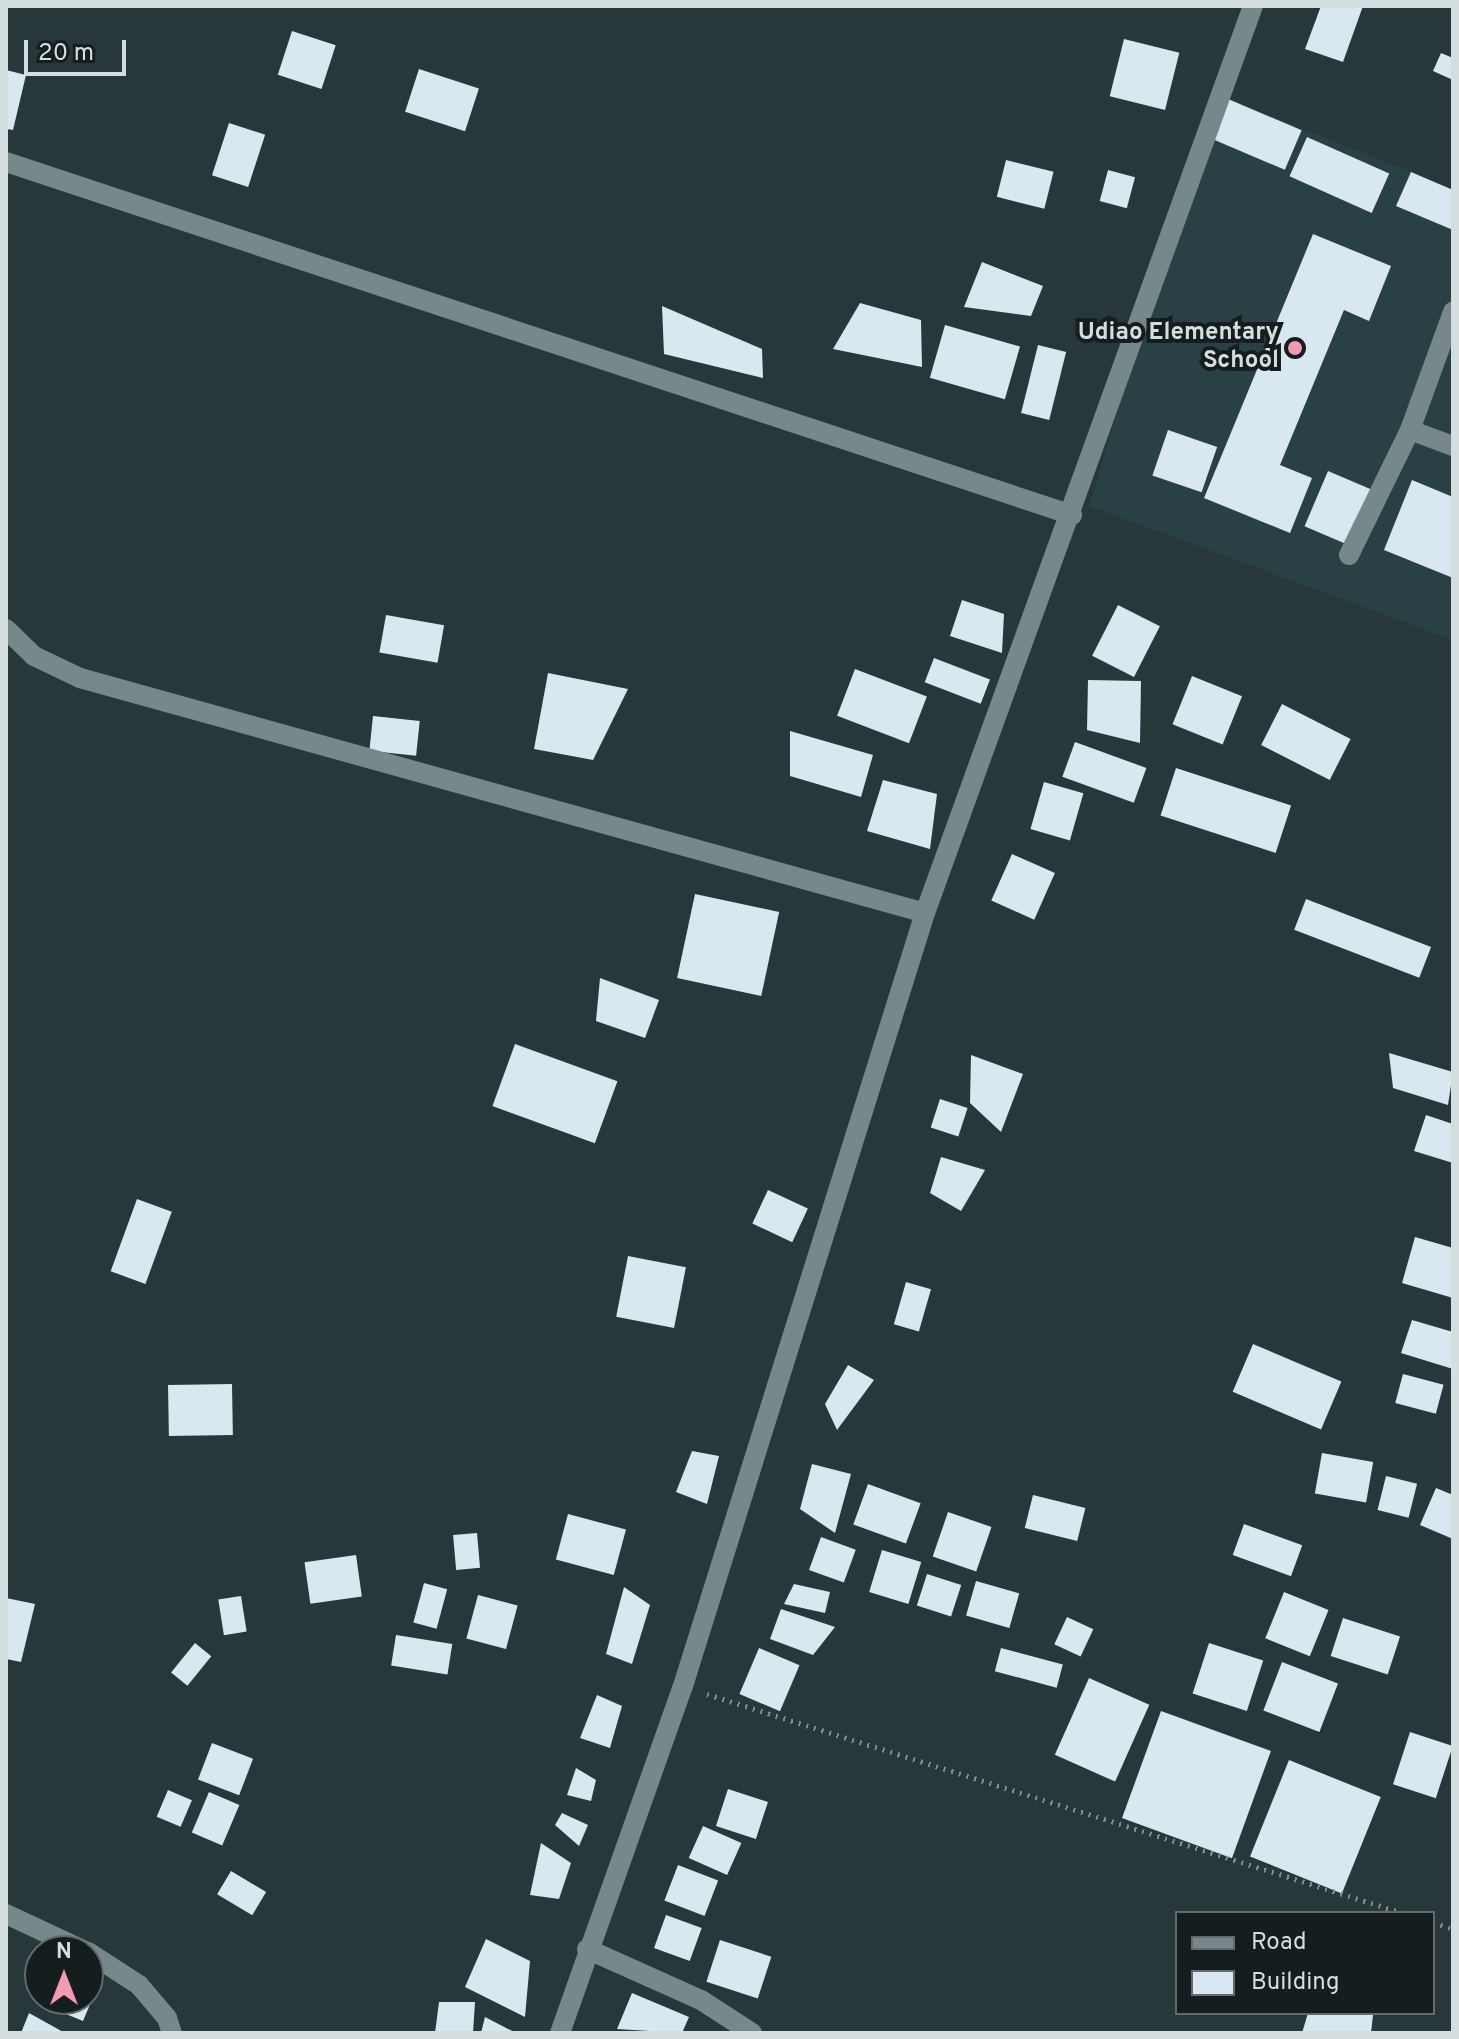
<!DOCTYPE html>
<style>
body{margin:0}
#map{position:relative;width:1459px;height:2039px;overflow:hidden;background:#283739;font-family:Overpass,sans-serif}
div>[style]{position:absolute}
.built>*{inset:0;background:#294144}
.building>*{inset:0;background:#d8e7f0;transform-origin:0 0}
.path>*{height:5px;margin-top:-2.5px;transform-origin:0;background:repeating-linear-gradient(90deg,#808c8d 0 2px,transparent 0 8px)}
.minor>*{height:20px;margin:-10px;padding:0 10px;transform-origin:10px;border-radius:10px;background:#77888a}
.dots>*{width:22px;height:22px;translate:-50% -50%;box-sizing:border-box;border:4px solid #161d1e;border-radius:50%}
span{translate:-50% -50%;white-space:nowrap;text-align:center;line-height:1.15;-webkit-text-stroke:8px #161d1e;paint-order:stroke}
.poi-label{font-size:24px;color:#d5dedf;font-weight:700}
.right{translate:-100% -50%;text-align:right}
.frame{position:absolute;inset:0;border:8px solid #d5dedf;pointer-events:none}
.legend{position:absolute;left:1175px;top:1911px;width:260px;height:104px;box-sizing:border-box;background:#161d1e;border:2px solid #626a6b;margin:0;padding:10px 14px;list-style:none;font-size:24px;color:#d5dedf}
.legend li{display:flex;align-items:center;gap:16px;height:40px}
.legend b{width:40px;border:2px solid #626a6b}
.north{position:absolute;left:24px;top:1935px;width:80px;height:80px;box-sizing:border-box;background:#161d1e;border:2px solid #626a6b;border-radius:50%;rotate:0deg;font-size:22px;font-weight:700;line-height:32px;text-align:center;color:#d5dedf}
.north::after{content:'';display:block;margin:auto;width:28px;height:36px;background:#f29aaf;clip-path:polygon(50% 0,100% 100%,50% 72%,0 100%)}
.scale{position:absolute;left:24px;top:40px;width:102px;height:36px;box-sizing:border-box;border:4px solid #d5dedf;border-top:0;padding-left:10px;font-size:24px;line-height:28px;white-space:nowrap;color:#d5dedf;-webkit-text-stroke:6px #161d1e;paint-order:stroke}
</style>
<div id="map">
<div class="built">
<div style="clip-path:polygon(1214px 93px,1453px 189px,1453px 640px,1089px 506px)"></div>
</div>
<div class="building">
<div style="clip-path:polygon(1321px 6px,1363px 6px,1343px 62px,1305px 49px)"></div>
<div style="left:292px;top:31px;width:46px;height:46px;rotate:18deg"></div>
<div style="left:1124px;top:39px;width:57px;height:59px;rotate:14deg"></div>
<div style="clip-path:polygon(1441px 53px,1453px 58px,1453px 80px,1433px 71px)"></div>
<div style="left:419px;top:69px;width:63px;height:45px;rotate:18deg"></div>
<div style="clip-path:polygon(6px 70px,26px 75px,13px 130px,6px 129px)"></div>
<div style="left:1228px;top:99px;width:80px;height:43px;rotate:23deg"></div>
<div style="left:229px;top:123px;width:38px;height:55px;rotate:18deg"></div>
<div style="left:1307px;top:137px;width:90px;height:43px;rotate:24deg"></div>
<div style="left:1006px;top:160px;width:49px;height:38px;rotate:14deg"></div>
<div style="left:1108px;top:170px;width:28px;height:32px;rotate:15deg"></div>
<div style="clip-path:polygon(1411px 172px,1453px 190px,1453px 230px,1396px 206px)"></div>
<div style="clip-path:polygon(1313px 234px,1391px 266px,1369px 321px,1344px 310px,1280px 465px,1312px 478px,1290px 533px,1204px 498px)"></div>
<div style="clip-path:polygon(982px 262px,1043px 286px,1031px 316px,964px 307px)"></div>
<div style="clip-path:polygon(860px 303px,921px 320px,922px 367px,833px 349px)"></div>
<div style="clip-path:polygon(662px 306px,762px 349px,763px 378px,664px 354px)"></div>
<div style="left:945px;top:325px;width:78px;height:55px;rotate:16deg"></div>
<div style="left:1038px;top:345px;width:29px;height:70px;rotate:14deg"></div>
<div style="left:1168px;top:430px;width:52px;height:48px;rotate:19deg"></div>
<div style="left:1328px;top:471px;width:49px;height:60px;rotate:23deg"></div>
<div style="clip-path:polygon(1412px 480px,1453px 497px,1453px 578px,1384px 550px)"></div>
<div style="clip-path:polygon(962px 600px,1004px 614px,1002px 653px,950px 636px)"></div>
<div style="left:1118px;top:605px;width:47px;height:57px;rotate:27deg"></div>
<div style="left:386px;top:615px;width:59px;height:38px;rotate:10deg"></div>
<div style="left:934px;top:658px;width:60px;height:26px;rotate:21deg"></div>
<div style="left:855px;top:669px;width:77px;height:50px;rotate:21deg"></div>
<div style="clip-path:polygon(548px 673px,628px 689px,593px 760px,534px 749px)"></div>
<div style="left:1192px;top:676px;width:54px;height:52px;rotate:22deg"></div>
<div style="clip-path:polygon(1088px 680px,1141px 681px,1140px 743px,1087px 730px)"></div>
<div style="left:1282px;top:704px;width:77px;height:46px;rotate:27deg"></div>
<div style="left:373px;top:716px;width:47px;height:35px;rotate:6deg"></div>
<div style="clip-path:polygon(790px 731px,873px 755px,861px 797px,790px 776px)"></div>
<div style="left:1075px;top:742px;width:76px;height:37px;rotate:20deg"></div>
<div style="left:1176px;top:768px;width:121px;height:50px;rotate:18deg"></div>
<div style="clip-path:polygon(883px 780px,937px 794px,930px 849px,867px 831px)"></div>
<div style="left:1044px;top:782px;width:41px;height:49px;rotate:16deg"></div>
<div style="left:1012px;top:854px;width:47px;height:51px;rotate:24deg"></div>
<div style="left:695px;top:894px;width:86px;height:86px;rotate:12deg"></div>
<div style="left:1306px;top:899px;width:134px;height:33px;rotate:21deg"></div>
<div style="clip-path:polygon(600px 978px,659px 1000px,645px 1038px,596px 1021px)"></div>
<div style="left:515px;top:1044px;width:109px;height:66px;rotate:20deg"></div>
<div style="clip-path:polygon(1389px 1053px,1453px 1072px,1448px 1105px,1393px 1088px)"></div>
<div style="clip-path:polygon(971px 1055px,1023px 1074px,1001px 1132px,970px 1103px)"></div>
<div style="left:940px;top:1099px;width:29px;height:30px;rotate:18deg"></div>
<div style="clip-path:polygon(1426px 1115px,1453px 1124px,1453px 1163px,1414px 1151px)"></div>
<div style="clip-path:polygon(941px 1157px,985px 1170px,961px 1211px,930px 1193px)"></div>
<div style="left:768px;top:1190px;width:44px;height:37px;rotate:25deg"></div>
<div style="left:137px;top:1199px;width:37px;height:77px;rotate:20deg"></div>
<div style="clip-path:polygon(1415px 1237px,1453px 1248px,1453px 1298px,1402px 1283px)"></div>
<div style="left:628px;top:1256px;width:59px;height:62px;rotate:11deg"></div>
<div style="left:906px;top:1282px;width:26px;height:44px;rotate:16deg"></div>
<div style="clip-path:polygon(1412px 1320px,1453px 1332px,1453px 1369px,1401px 1353px)"></div>
<div style="left:1253px;top:1344px;width:96px;height:52px;rotate:23deg"></div>
<div style="clip-path:polygon(848px 1365px,874px 1380px,837px 1430px,825px 1404px)"></div>
<div style="left:1403px;top:1374px;width:42px;height:30px;rotate:15deg"></div>
<div style="left:232px;top:1384px;width:51px;height:64px;rotate:89deg"></div>
<div style="clip-path:polygon(692px 1451px,719px 1456px,707px 1504px,676px 1492px)"></div>
<div style="left:1322px;top:1453px;width:52px;height:41px;rotate:10deg"></div>
<div style="clip-path:polygon(812px 1464px,851px 1474px,835px 1533px,800px 1509px)"></div>
<div style="left:1386px;top:1476px;width:32px;height:35px;rotate:14deg"></div>
<div style="left:868px;top:1484px;width:56px;height:43px;rotate:20deg"></div>
<div style="clip-path:polygon(1436px 1488px,1453px 1495px,1453px 1539px,1420px 1525px)"></div>
<div style="left:1033px;top:1495px;width:54px;height:34px;rotate:14deg"></div>
<div style="left:948px;top:1512px;width:46px;height:47px;rotate:19deg"></div>
<div style="left:568px;top:1514px;width:60px;height:47px;rotate:15deg"></div>
<div style="left:1244px;top:1524px;width:62px;height:33px;rotate:20deg"></div>
<div style="left:477px;top:1533px;width:35px;height:24px;rotate:85deg"></div>
<div style="left:821px;top:1537px;width:37px;height:35px;rotate:20deg"></div>
<div style="left:882px;top:1550px;width:41px;height:44px;rotate:17deg"></div>
<div style="left:356px;top:1555px;width:42px;height:52px;rotate:82deg"></div>
<div style="left:927px;top:1574px;width:36px;height:33px;rotate:18deg"></div>
<div style="left:976px;top:1581px;width:45px;height:36px;rotate:16deg"></div>
<div style="left:424px;top:1583px;width:24px;height:41px;rotate:15deg"></div>
<div style="clip-path:polygon(794px 1584px,830px 1592px,825px 1613px,784px 1604px)"></div>
<div style="clip-path:polygon(624px 1587px,650px 1605px,632px 1664px,606px 1654px)"></div>
<div style="left:1284px;top:1592px;width:48px;height:50px;rotate:22deg"></div>
<div style="left:478px;top:1595px;width:41px;height:45px;rotate:15deg"></div>
<div style="left:241px;top:1596px;width:36px;height:23px;rotate:81deg"></div>
<div style="clip-path:polygon(6px 1598px,35px 1604px,21px 1662px,6px 1659px)"></div>
<div style="clip-path:polygon(781px 1609px,835px 1627px,813px 1655px,770px 1639px)"></div>
<div style="left:1067px;top:1617px;width:29px;height:30px;rotate:25deg"></div>
<div style="left:1343px;top:1618px;width:60px;height:40px;rotate:18deg"></div>
<div style="left:396px;top:1635px;width:57px;height:31px;rotate:9deg"></div>
<div style="left:195px;top:1643px;width:21px;height:38px;rotate:39deg"></div>
<div style="left:1209px;top:1643px;width:57px;height:53px;rotate:18deg"></div>
<div style="left:759px;top:1648px;width:44px;height:50px;rotate:23deg"></div>
<div style="left:1001px;top:1648px;width:64px;height:24px;rotate:15deg"></div>
<div style="left:1282px;top:1662px;width:60px;height:52px;rotate:21deg"></div>
<div style="left:1089px;top:1678px;width:66px;height:84px;rotate:24deg"></div>
<div style="clip-path:polygon(597px 1695px,622px 1706px,610px 1748px,580px 1738px)"></div>
<div style="left:1161px;top:1711px;width:117px;height:114px;rotate:20deg"></div>
<div style="left:1410px;top:1732px;width:45px;height:55px;rotate:18deg"></div>
<div style="left:212px;top:1743px;width:44px;height:39px;rotate:21deg"></div>
<div style="left:1289px;top:1760px;width:99px;height:104px;rotate:22deg"></div>
<div style="clip-path:polygon(576px 1768px,596px 1780px,591px 1801px,567px 1795px)"></div>
<div style="left:728px;top:1789px;width:42px;height:39px;rotate:18deg"></div>
<div style="left:168px;top:1790px;width:26px;height:29px;rotate:23deg"></div>
<div style="left:209px;top:1792px;width:33px;height:44px;rotate:23deg"></div>
<div style="clip-path:polygon(562px 1813px,588px 1825px,579px 1846px,555px 1825px)"></div>
<div style="left:703px;top:1826px;width:42px;height:35px;rotate:24deg"></div>
<div style="clip-path:polygon(541px 1843px,571px 1863px,559px 1899px,530px 1895px)"></div>
<div style="left:678px;top:1865px;width:43px;height:38px;rotate:21deg"></div>
<div style="left:231px;top:1871px;width:41px;height:27px;rotate:31deg"></div>
<div style="left:666px;top:1915px;width:38px;height:35px;rotate:20deg"></div>
<div style="clip-path:polygon(486px 1939px,530px 1961px,525px 2017px,465px 1987px)"></div>
<div style="left:720px;top:1940px;width:54px;height:44px;rotate:18deg"></div>
<div style="clip-path:polygon(88px 1992px,94px 1995px,83px 2021px,39px 2003px,41px 1999px,88px 1999px)"></div>
<div style="clip-path:polygon(632px 1993px,689px 2017px,682px 2033px,617px 2029px)"></div>
<div style="clip-path:polygon(439px 2002px,475px 2002px,473px 2033px,435px 2033px)"></div>
<div style="clip-path:polygon(29px 2013px,65px 2033px,21px 2033px)"></div>
<div style="clip-path:polygon(1308px 2013px,1368px 2013px,1373px 2015px,1371px 2033px,1302px 2033px)"></div>
<div style="clip-path:polygon(485px 2017px,516px 2033px,481px 2033px)"></div>
</div>
<div class="path">
<div style="left:707px;top:1694px;width:730px;rotate:17.47deg"></div>
<div style="left:1433px;top:1922px;width:21px;rotate:19deg"></div>
</div>
<div class="minor">
<div style="left:6px;top:162px;width:1123px;rotate:18.32deg"></div>
<div style="left:1410px;top:430px;width:46px;rotate:20.4deg"></div>
<div style="left:1349px;top:555px;width:139px;rotate:-64deg"></div>
<div style="left:1410px;top:430px;width:126px;rotate:-70deg"></div>
<div style="left:6px;top:629px;width:39px;rotate:44deg"></div>
<div style="left:34px;top:656px;width:51px;rotate:25.6deg"></div>
<div style="left:80px;top:678px;width:877px;rotate:15.54deg"></div>
<div style="left:6px;top:1914px;width:87px;rotate:25.1deg"></div>
<div style="left:587px;top:1949px;width:125px;rotate:24.1deg"></div>
<div style="left:701px;top:2000px;width:61px;rotate:32.9deg"></div>
<div style="left:88px;top:1952px;width:61px;rotate:32.9deg"></div>
<div style="left:139px;top:1985px;width:43px;rotate:49.7deg"></div>
<div style="left:167px;top:2018px;width:16px;rotate:72deg"></div>
<div style="left:560px;top:2033px;width:368px;rotate:-70.5deg"></div>
<div style="left:683px;top:1686px;width:810px;rotate:-72.62deg"></div>
<div style="left:925px;top:913px;width:964px;rotate:-70.12deg"></div>
</div>
<div class="dots">
<div style="left:1295px;top:348px;background:#f29aaf"></div>
</div>
<div class="poi-label">
<span class="right" style="left:1279px;top:348px">Udiao Elementary<br>School</span>
</div>
<div class="frame"></div>
<ul class="legend">
<li><b style="height:10px;background:#77888a"></b>Road</li>
<li><b style="height:22px;background:#d8e7f0"></b>Building</li>
</ul>
<div class="north">N</div>
<div class="scale">20 m</div>
</div>
